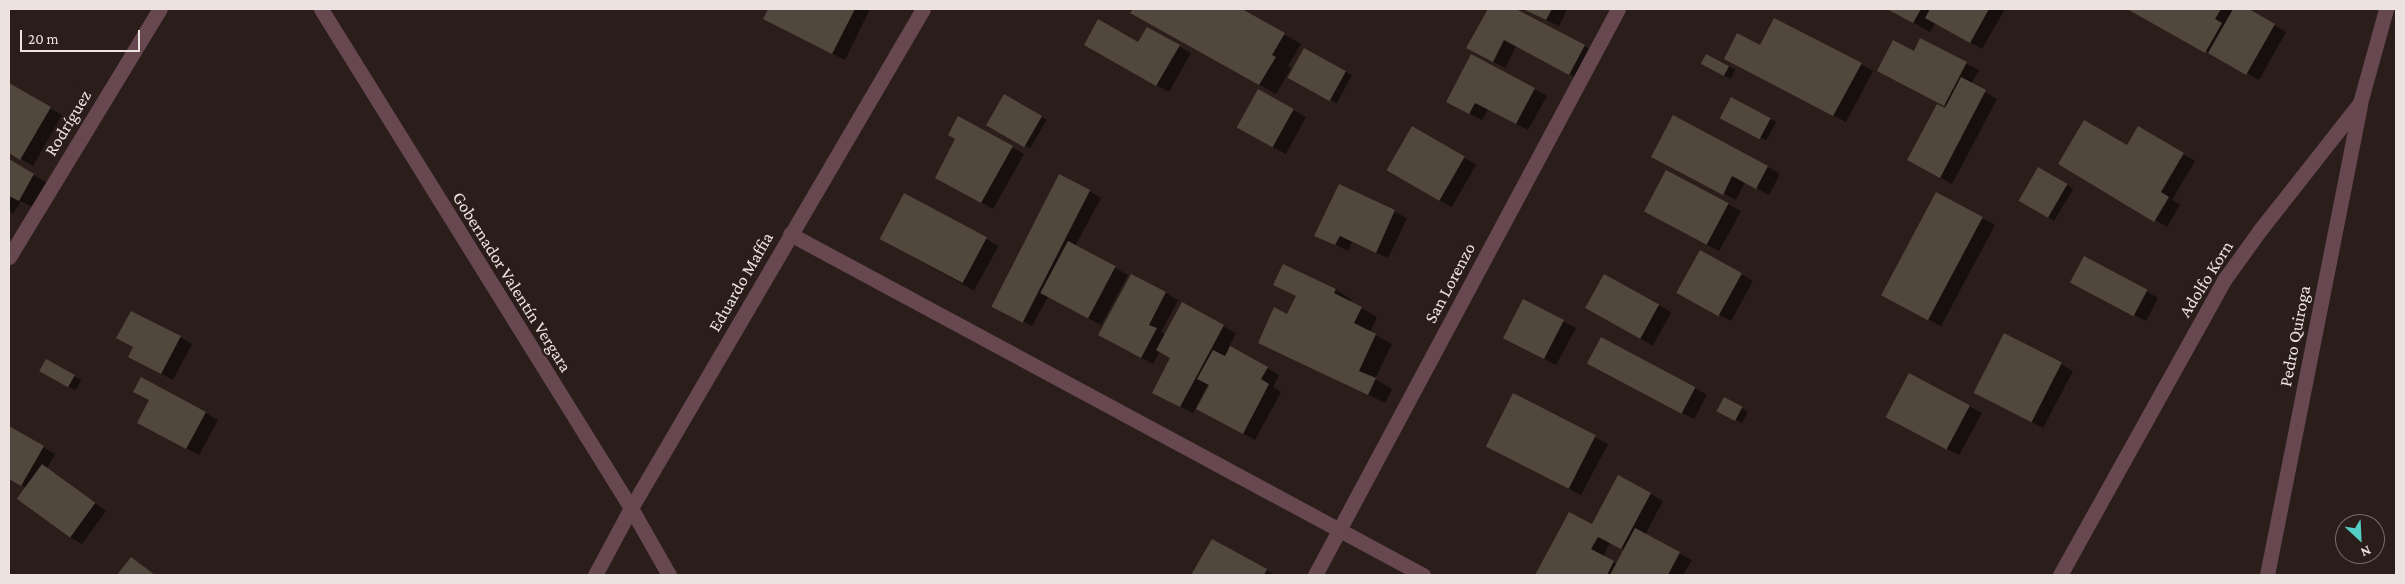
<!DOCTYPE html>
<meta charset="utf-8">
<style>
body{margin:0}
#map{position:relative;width:2405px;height:584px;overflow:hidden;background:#2a1d1a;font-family:"Crimson Pro",serif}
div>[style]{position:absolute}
.shadow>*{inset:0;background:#0007;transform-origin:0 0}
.building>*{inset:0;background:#52473d;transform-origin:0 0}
.minor>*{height:15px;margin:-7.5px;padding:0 7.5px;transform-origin:7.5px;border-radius:7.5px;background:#674850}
span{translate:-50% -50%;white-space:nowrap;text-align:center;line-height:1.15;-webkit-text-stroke:5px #2a1d1a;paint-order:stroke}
.street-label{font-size:18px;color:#ece3e0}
.frame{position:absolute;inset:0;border:10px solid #ece3e0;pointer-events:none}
.north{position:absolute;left:2335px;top:514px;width:50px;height:50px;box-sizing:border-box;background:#2a1d1a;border:1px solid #786c69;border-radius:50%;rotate:155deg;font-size:14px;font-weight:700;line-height:20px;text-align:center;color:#ece3e0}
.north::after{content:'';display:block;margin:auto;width:18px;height:22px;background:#55cec5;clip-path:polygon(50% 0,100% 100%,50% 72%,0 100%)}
.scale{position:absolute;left:20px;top:30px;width:120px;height:22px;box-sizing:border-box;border:2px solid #ece3e0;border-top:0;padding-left:6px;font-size:15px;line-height:18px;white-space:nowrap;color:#ece3e0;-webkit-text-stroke:4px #2a1d1a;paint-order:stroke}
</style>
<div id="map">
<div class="shadow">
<div style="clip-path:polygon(770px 9px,870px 9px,845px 60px,765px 19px)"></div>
<div style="clip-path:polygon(1134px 9px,1240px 9px,1301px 44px,1288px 66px,1291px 68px,1276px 94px,1132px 13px)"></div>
<div style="clip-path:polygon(1489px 9px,1513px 9px,1597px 53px,1582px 81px,1516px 46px,1505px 68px,1468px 48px)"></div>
<div style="clip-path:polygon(1523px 9px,1567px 9px,1559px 26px)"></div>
<div style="clip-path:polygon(1889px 9px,2005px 9px,1982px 49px,1935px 23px,1930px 32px)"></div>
<div style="clip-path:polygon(2130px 9px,2246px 9px,2286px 32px,2259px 80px)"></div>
<div style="clip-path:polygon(1148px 29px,1191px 53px,1169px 92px,1085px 45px,1139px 44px)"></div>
<div style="clip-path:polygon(1921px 40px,1979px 70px,1971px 84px,1997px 99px,1952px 184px,1921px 167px,1947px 106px,1891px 77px,1915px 52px)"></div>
<div style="clip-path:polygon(1760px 47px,1861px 64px,1873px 71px,1846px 122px,1738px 65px)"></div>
<div style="left:1305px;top:50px;width:53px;height:32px;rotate:28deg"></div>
<div style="left:1707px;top:55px;width:32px;height:10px;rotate:28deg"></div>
<div style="clip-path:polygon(1471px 56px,1547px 96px,1528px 130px,1488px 109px,1482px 120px,1459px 108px)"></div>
<div style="clip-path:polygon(9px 85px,62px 115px,33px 166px,9px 152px)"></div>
<div style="clip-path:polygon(1258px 91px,1306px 117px,1286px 154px,1250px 135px)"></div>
<div style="left:1005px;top:96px;width:48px;height:33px;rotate:30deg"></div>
<div style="left:1731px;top:98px;width:51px;height:21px;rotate:28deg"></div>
<div style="clip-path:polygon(959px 118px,1024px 154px,993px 209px,936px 177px,957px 139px)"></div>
<div style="clip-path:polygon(2138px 127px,2195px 161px,2172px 200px,2180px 205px,2167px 227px,2060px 163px,2127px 147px)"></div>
<div style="left:1413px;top:128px;width:73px;height:49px;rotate:30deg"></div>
<div style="clip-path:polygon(9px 161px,46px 182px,32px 207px,21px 201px,13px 214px,9px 211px)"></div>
<div style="clip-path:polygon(1665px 163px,1768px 167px,1780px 174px,1769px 195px,1745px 182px,1736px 200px)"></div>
<div style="left:2038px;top:168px;width:41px;height:37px;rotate:31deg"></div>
<div style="clip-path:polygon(1667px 171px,1741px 211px,1719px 251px,1658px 219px)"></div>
<div style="clip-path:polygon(1340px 186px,1407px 218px,1388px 258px,1352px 242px,1348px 251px,1316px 235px)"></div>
<div style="clip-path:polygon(1089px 191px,1101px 198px,1075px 246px,1128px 275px,1101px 325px,1048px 297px,1032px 326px,1003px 311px)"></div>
<div style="left:905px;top:194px;width:107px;height:51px;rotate:29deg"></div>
<div style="clip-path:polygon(1937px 194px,1995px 225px,1941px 326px,1895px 302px)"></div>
<div style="clip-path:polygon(1284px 266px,1336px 290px,1352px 300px,1350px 302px,1377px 317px,1370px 332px,1392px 344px,1375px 379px,1392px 389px,1385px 403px,1259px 342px,1288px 315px,1297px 296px,1275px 284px)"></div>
<div style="clip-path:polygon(1741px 274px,1753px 281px,1731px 321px,1691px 300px)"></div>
<div style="left:1604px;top:275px;width:77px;height:38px;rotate:29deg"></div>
<div style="clip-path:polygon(2084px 289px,2146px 291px,2158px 298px,2146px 321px)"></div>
<div style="clip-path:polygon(1166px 293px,1178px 300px,1161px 332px,1166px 335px,1182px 304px,1236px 333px,1229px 347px,1279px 375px,1273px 387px,1281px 392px,1255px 440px,1210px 415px,1211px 385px,1208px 384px,1193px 413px,1166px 399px,1172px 358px,1160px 351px,1153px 364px,1112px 342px)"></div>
<div style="clip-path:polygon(1523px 301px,1576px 328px,1556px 365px,1516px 344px)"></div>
<div style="clip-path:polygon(180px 337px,192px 344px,173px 380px,142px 363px)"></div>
<div style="left:46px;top:361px;width:40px;height:12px;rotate:28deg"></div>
<div style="clip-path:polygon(2061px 364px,2073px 371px,2043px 428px,1986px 398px)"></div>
<div style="clip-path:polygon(1601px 370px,1695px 388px,1707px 395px,1694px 419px)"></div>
<div style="clip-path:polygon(1909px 374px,1982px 413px,1959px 455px,1899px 424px)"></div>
<div style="clip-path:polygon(1513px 395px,1608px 444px,1581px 495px,1499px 452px)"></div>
<div style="clip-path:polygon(1742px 408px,1748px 412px,1742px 423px,1725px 414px)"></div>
<div style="clip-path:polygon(206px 413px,218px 420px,199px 455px,150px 429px)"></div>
<div style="clip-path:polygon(9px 427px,55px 454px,47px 468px,106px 511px,82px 544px,70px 537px,25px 487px,9px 478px)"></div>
<div style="clip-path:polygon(evenodd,1618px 476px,1663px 501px,1645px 535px,1692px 560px,1683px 575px,1537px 575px,1569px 514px,1592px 526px,1618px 476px,1610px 543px,1625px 550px,1617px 564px,1603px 557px,1610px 543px)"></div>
<div style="clip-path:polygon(1212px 540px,1274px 575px,1193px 575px)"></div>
</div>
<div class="building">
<div style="clip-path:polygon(768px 9px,855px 9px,832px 54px,763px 19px)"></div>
<div style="clip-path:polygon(1133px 9px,1242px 9px,1285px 33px,1272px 55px,1276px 57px,1259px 85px,1130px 13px)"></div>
<div style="clip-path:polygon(1488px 9px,1516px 9px,1585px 45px,1569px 75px,1504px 40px,1493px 62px,1466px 48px)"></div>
<div style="clip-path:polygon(1523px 9px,1552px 9px,1546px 20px)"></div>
<div style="clip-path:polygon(1887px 9px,1921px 9px,1913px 23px)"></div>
<div style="clip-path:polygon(1930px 9px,1989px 9px,1970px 43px,1925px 18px)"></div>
<div style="clip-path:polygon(2127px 9px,2221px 9px,2215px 19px,2222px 23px,2205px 53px)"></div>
<div style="clip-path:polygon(2233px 9px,2249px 9px,2275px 24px,2246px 75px,2208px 53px)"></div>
<div style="clip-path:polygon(1774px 18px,1862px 63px,1833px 116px,1724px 59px,1737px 33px,1760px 45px)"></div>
<div style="clip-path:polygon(1098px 19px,1138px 42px,1147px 27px,1180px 45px,1156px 86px,1084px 45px)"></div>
<div style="clip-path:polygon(1920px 38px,1967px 62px,1944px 106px,1877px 71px,1893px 40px,1914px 51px)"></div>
<div style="left:1304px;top:48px;width:48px;height:34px;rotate:29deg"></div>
<div style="clip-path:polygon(1471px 54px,1535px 88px,1516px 124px,1475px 103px,1469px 114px,1446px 102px)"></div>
<div style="left:1706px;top:54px;width:26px;height:11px;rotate:28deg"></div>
<div style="clip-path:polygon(1961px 77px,1986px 90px,1940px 178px,1907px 160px,1937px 104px,1945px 108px)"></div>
<div style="clip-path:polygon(9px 83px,51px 107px,20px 160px,9px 153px)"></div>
<div style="left:1258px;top:89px;width:41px;height:44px;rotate:29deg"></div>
<div style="left:1004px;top:94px;width:44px;height:36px;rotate:30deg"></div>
<div style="left:1731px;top:97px;width:45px;height:24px;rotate:28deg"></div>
<div style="clip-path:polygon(1673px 115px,1768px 166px,1756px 189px,1732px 176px,1723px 195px,1651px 157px)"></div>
<div style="clip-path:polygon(958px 116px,1013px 146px,981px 203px,935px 178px,955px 139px,948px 135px)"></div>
<div style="clip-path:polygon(2084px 120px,2127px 145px,2138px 126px,2184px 153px,2161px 192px,2169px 197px,2154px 222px,2058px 164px)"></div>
<div style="left:1412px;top:126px;width:61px;height:51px;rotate:30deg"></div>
<div style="clip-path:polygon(9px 159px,34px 174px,19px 201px,9px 196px)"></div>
<div style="left:2038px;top:167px;width:34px;height:39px;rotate:30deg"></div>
<div style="left:1666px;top:170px;width:71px;height:47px;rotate:28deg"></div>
<div style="left:1059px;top:174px;width:35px;height:149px;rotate:27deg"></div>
<div style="clip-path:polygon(1339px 184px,1395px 210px,1376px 253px,1340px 236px,1335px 245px,1314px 236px)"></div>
<div style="left:1936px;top:192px;width:53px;height:117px;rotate:28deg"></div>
<div style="left:904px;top:193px;width:94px;height:52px;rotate:28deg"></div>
<div style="left:1068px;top:241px;width:54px;height:59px;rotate:28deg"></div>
<div style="left:1700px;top:250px;width:48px;height:49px;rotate:29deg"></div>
<div style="left:2084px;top:256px;width:72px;height:30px;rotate:28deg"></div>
<div style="clip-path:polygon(1283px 264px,1336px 289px,1334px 293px,1362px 307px,1354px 323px,1376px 334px,1359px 371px,1376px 378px,1368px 395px,1258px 343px,1274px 307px,1287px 314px,1296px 296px,1273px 285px)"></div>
<div style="clip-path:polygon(1131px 274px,1166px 292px,1149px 325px,1157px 328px,1141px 358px,1098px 335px)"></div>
<div style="left:1604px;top:274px;width:63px;height:39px;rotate:29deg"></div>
<div style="left:1523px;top:299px;width:46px;height:44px;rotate:27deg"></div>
<div style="clip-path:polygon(1182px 302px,1224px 325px,1180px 407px,1152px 393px,1170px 358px,1156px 350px)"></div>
<div style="clip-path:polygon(131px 311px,181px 336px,161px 374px,128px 357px,133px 347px,116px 338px)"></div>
<div style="left:2004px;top:333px;width:65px;height:67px;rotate:27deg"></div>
<div style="left:1601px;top:337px;width:107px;height:30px;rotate:28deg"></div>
<div style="clip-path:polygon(1230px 346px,1268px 367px,1261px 379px,1269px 384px,1243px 434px,1196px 409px,1209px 385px,1197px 379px,1213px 350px,1225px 356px)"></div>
<div style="left:46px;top:359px;width:33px;height:14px;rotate:29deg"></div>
<div style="left:1909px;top:373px;width:69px;height:50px;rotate:28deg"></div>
<div style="clip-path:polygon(141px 377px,206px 412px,186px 449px,137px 423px,149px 400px,133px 392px)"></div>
<div style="left:1513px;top:393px;width:93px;height:60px;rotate:27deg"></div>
<div style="left:1724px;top:397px;width:21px;height:16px;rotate:28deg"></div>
<div style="clip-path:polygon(9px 426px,44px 446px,21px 486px,9px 479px)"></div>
<div style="left:42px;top:464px;width:66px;height:43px;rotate:36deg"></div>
<div style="clip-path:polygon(1618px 475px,1651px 493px,1621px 549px,1598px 537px,1591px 549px,1614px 561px,1607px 575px,1535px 575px,1569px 512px,1592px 524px)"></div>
<div style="clip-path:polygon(1635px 528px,1680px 552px,1668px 575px,1610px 575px)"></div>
<div style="clip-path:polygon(1212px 539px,1267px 569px,1264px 575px,1191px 575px)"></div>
<div style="clip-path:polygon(131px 557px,155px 575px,117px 575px)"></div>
</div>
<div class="minor">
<div style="left:321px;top:9px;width:587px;rotate:58.15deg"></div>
<div style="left:631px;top:508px;width:77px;rotate:60.4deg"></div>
<div style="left:790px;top:234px;width:719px;rotate:28.31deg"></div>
<div style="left:9px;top:257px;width:290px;rotate:-58.7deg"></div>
<div style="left:595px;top:575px;width:76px;rotate:-61.8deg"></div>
<div style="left:631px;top:508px;width:578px;rotate:-59.67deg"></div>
<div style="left:1315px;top:575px;width:642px;rotate:-61.84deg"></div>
<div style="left:2060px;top:575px;width:338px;rotate:-60.9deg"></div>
<div style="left:2224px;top:280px;width:62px;rotate:-54.2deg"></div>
<div style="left:2260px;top:230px;width:162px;rotate:-51.8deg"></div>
<div style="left:2360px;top:103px;width:98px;rotate:-74.5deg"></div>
<div style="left:2267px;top:575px;width:478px;rotate:-78.8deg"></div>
</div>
<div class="street-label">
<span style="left:68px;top:123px;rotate:-59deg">Rodríguez</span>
<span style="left:2206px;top:279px;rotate:-58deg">Adolfo Korn</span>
<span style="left:512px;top:282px;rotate:58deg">Gobernador Valentín Vergara</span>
<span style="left:741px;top:282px;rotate:-60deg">Eduardo Maffia</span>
<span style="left:1450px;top:283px;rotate:-62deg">San Lorenzo</span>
<span style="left:2295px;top:336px;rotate:-79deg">Pedro Quiroga</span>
</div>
<div class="frame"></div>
<div class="north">N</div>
<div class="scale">20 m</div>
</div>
